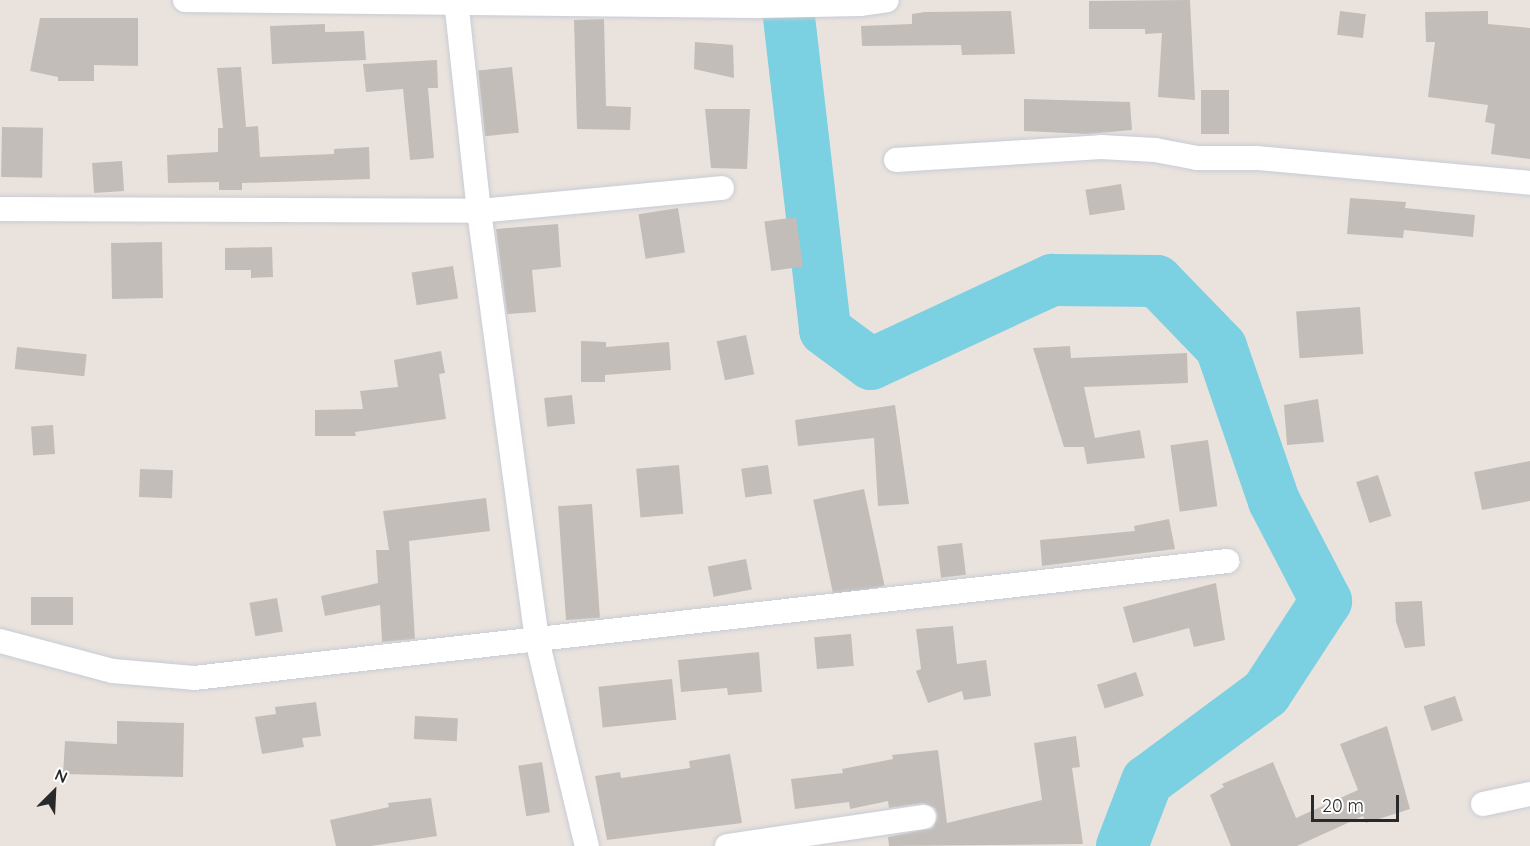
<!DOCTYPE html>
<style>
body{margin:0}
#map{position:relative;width:1530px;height:846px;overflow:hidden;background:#eae3dd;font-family:Quicksand,sans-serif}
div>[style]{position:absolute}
.river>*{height:52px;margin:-26px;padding:0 26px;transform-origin:26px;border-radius:26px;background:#7bd0e1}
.building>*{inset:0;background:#c2bdb9;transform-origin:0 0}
.roads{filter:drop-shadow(0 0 2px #c8ccd5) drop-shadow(0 0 2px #c8ccd5)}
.street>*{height:24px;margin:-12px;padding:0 12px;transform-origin:12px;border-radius:12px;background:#fff}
span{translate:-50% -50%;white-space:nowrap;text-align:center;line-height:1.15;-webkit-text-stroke:5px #fff;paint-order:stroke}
.north{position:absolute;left:24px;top:762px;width:60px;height:60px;-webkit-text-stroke:4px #fff;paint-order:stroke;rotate:24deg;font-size:16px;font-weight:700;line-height:24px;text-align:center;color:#292929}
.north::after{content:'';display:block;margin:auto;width:21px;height:27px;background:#292929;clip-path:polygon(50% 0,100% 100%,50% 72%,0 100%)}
.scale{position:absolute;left:1311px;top:795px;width:88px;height:27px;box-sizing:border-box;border:3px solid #292929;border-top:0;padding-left:8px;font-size:18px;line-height:21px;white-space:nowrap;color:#292929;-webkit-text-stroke:4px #fff;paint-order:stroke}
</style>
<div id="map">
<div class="river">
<div style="left:787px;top:0;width:332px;rotate:83.4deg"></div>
<div style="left:825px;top:330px;width:57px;rotate:36.5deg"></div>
<div style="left:871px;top:364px;width:200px;rotate:-24.9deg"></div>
<div style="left:1052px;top:280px;width:105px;rotate:0.5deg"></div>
<div style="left:1157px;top:281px;width:92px;rotate:45.9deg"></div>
<div style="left:1221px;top:347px;width:163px;rotate:71deg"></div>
<div style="left:1274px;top:501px;width:113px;rotate:62.5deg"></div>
<div style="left:1326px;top:601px;width:110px;rotate:123.1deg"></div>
<div style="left:1266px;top:693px;width:148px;rotate:143.5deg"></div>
<div style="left:1147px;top:781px;width:70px;rotate:111deg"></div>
</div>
<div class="building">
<div style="clip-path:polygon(1190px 0,1195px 100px,1158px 97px,1162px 33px,1145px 34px,1145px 29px,1089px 29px,1089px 1px)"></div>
<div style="clip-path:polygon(1011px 11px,1015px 54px,962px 55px,961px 45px,862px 46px,861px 26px,912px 24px,912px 14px,925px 12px)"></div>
<div style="left:1340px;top:11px;width:26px;height:24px;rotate:7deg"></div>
<div style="clip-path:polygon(1488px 11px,1488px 24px,1530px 28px,1530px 159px,1491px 154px,1495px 124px,1485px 122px,1488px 105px,1428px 97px,1435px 42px,1426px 42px,1425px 12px)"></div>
<div style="clip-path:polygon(40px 18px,138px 18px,138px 66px,94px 65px,94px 81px,58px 81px,58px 77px,30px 71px)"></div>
<div style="clip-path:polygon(604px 19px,606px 106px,631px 107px,630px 130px,577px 129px,574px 20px)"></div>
<div style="clip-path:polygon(325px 24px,325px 32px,364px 31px,366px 60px,272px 64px,270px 26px)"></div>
<div style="clip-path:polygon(695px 42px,733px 45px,734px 78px,694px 69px)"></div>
<div style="clip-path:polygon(437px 60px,438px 88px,428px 88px,434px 158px,410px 160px,403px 89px,366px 92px,363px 64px)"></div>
<div style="clip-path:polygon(241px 67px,246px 127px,258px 126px,260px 157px,334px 154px,334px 149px,369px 147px,370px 179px,242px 183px,242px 190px,219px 190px,219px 182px,168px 183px,167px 155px,218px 152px,218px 128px,223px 128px,217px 68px)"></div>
<div style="left:512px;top:67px;width:66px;height:34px;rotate:84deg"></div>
<div style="left:1201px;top:90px;width:28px;height:44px"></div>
<div style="clip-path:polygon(1024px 99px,1130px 102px,1132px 130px,1087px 134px,1024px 131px)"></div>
<div style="clip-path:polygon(705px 109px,750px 109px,747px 169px,711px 168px)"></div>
<div style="left:2px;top:127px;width:41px;height:50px;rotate:1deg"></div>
<div style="left:122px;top:161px;width:30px;height:30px;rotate:86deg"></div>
<div style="left:1121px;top:184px;width:26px;height:36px;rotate:81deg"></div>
<div style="clip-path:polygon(1350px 198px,1406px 202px,1405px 208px,1475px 215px,1473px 237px,1404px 230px,1403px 238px,1347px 234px)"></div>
<div style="left:678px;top:208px;width:45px;height:40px;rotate:81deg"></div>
<div style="left:796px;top:217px;width:50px;height:32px;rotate:82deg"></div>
<div style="clip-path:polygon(558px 224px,561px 267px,532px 270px,536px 312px,507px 314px,496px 229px)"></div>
<div style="left:162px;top:242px;width:56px;height:51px;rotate:89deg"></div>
<div style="clip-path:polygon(272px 247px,273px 277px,251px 278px,251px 270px,225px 270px,225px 248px)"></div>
<div style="left:453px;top:266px;width:33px;height:42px;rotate:81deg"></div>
<div style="left:1360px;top:307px;width:47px;height:64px;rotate:86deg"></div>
<div style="left:746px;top:335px;width:40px;height:30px;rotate:78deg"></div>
<div style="clip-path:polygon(581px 341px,606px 342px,606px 347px,669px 342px,671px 370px,605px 375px,605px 382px,581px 382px)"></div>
<div style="clip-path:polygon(1070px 346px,1071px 358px,1187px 353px,1188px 383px,1084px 387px,1095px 438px,1140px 430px,1145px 458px,1087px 464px,1084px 447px,1064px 447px,1033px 348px)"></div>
<div style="left:17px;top:347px;width:70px;height:22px;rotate:6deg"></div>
<div style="clip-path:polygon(441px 351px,445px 373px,439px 374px,446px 419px,355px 432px,356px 436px,315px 436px,315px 410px,363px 409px,360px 391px,398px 387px,394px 360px)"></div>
<div style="left:572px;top:395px;width:29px;height:28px;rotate:84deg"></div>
<div style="clip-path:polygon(1318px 399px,1324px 442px,1287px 445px,1284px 405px)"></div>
<div style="clip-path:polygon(895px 405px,909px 504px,878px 506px,874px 438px,798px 446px,795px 420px)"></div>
<div style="left:53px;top:425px;width:29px;height:22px;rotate:86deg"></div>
<div style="left:1208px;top:440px;width:67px;height:38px;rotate:82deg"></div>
<div style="clip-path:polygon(1530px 461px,1530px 501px,1482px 510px,1474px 472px)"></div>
<div style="left:679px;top:465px;width:49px;height:43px;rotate:85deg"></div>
<div style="left:768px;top:465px;width:29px;height:27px;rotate:82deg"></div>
<div style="left:140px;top:469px;width:33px;height:28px;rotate:2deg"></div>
<div style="left:1378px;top:475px;width:43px;height:23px;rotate:72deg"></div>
<div style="left:864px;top:489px;width:99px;height:52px;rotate:78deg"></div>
<div style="clip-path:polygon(486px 498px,490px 531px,409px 541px,415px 639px,382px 642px,380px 605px,325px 616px,321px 596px,378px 583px,376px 550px,389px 550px,383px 511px)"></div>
<div style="left:592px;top:504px;width:114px;height:34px;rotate:86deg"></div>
<div style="clip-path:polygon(1169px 519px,1175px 549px,1042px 566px,1040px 540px,1135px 531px,1134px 526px)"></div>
<div style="left:962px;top:543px;width:32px;height:25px;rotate:83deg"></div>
<div style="left:746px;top:559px;width:31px;height:39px;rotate:79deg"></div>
<div style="clip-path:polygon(1216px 583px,1225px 640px,1194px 647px,1189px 628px,1133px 643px,1123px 607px)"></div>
<div style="left:31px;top:597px;width:42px;height:28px"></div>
<div style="left:277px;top:598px;width:34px;height:28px;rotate:80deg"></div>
<div style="clip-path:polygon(1422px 601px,1425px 646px,1405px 648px,1396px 622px,1395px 602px)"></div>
<div style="clip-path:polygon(953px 626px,957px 664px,986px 660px,991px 696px,964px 700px,962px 691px,928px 703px,916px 671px,921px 669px,916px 629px)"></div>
<div style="left:851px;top:634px;width:32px;height:37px;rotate:85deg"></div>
<div style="clip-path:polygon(759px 652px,762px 692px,728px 695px,727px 688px,681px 692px,678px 660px)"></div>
<div style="left:1136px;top:672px;width:25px;height:41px;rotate:72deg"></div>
<div style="left:672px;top:679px;width:41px;height:74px;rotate:84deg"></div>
<div style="left:1455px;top:696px;width:26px;height:33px;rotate:72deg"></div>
<div style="clip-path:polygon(316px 702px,321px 736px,302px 738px,304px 747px,262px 754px,255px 717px,276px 714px,275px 707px)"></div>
<div style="left:415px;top:716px;width:43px;height:23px;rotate:3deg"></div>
<div style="clip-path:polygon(117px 721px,184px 723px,183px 777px,63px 774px,65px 741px,117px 744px)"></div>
<div style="clip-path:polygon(1387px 726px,1410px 809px,1366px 823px,1363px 816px,1297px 846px,1231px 846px,1210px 795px,1224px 787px,1222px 784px,1273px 762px,1296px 818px,1358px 790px,1340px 744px)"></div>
<div style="clip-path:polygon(1076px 736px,1080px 767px,1072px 768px,1083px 844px,889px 846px,888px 837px,933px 828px,938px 816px,935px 808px,923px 803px,889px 808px,888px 801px,850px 809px,849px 802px,795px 809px,791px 779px,843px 773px,842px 769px,893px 759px,892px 755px,938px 750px,947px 823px,1042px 800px,1034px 743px)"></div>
<div style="clip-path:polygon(730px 754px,742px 823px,607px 840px,595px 776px,620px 772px,621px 778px,690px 768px,689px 761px)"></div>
<div style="left:542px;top:762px;width:51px;height:24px;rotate:81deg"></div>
<div style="clip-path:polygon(431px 798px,437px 836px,371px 846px,336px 846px,330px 820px,389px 807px,388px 803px)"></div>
</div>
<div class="roads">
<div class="street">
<div style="left:185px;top:0;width:571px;rotate:0.6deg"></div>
<div style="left:756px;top:6px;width:104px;rotate:-1.1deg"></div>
<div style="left:860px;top:4px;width:27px;rotate:-8deg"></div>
<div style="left:456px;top:0;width:212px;rotate:83.8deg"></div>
<div style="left:479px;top:211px;width:433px;rotate:82.3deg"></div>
<div style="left:537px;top:640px;width:212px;rotate:76.4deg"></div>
<div style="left:896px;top:160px;width:205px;rotate:-3.6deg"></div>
<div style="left:1101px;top:147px;width:54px;rotate:3.2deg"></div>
<div style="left:1155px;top:150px;width:43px;rotate:10.8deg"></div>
<div style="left:1197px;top:158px;width:60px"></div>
<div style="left:1257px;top:158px;width:274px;rotate:5.2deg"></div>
<div style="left:0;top:209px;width:479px;rotate:0.2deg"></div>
<div style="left:479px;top:211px;width:244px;rotate:-5.4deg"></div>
<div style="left:0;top:641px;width:117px;rotate:14.9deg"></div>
<div style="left:113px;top:671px;width:81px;rotate:4.9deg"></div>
<div style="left:194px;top:678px;width:1040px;rotate:-6.46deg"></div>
<div style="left:1483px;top:804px;width:48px;rotate:-12deg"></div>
<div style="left:727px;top:846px;width:199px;rotate:-8.4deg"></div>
</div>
</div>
<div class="north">N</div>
<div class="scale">20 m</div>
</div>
